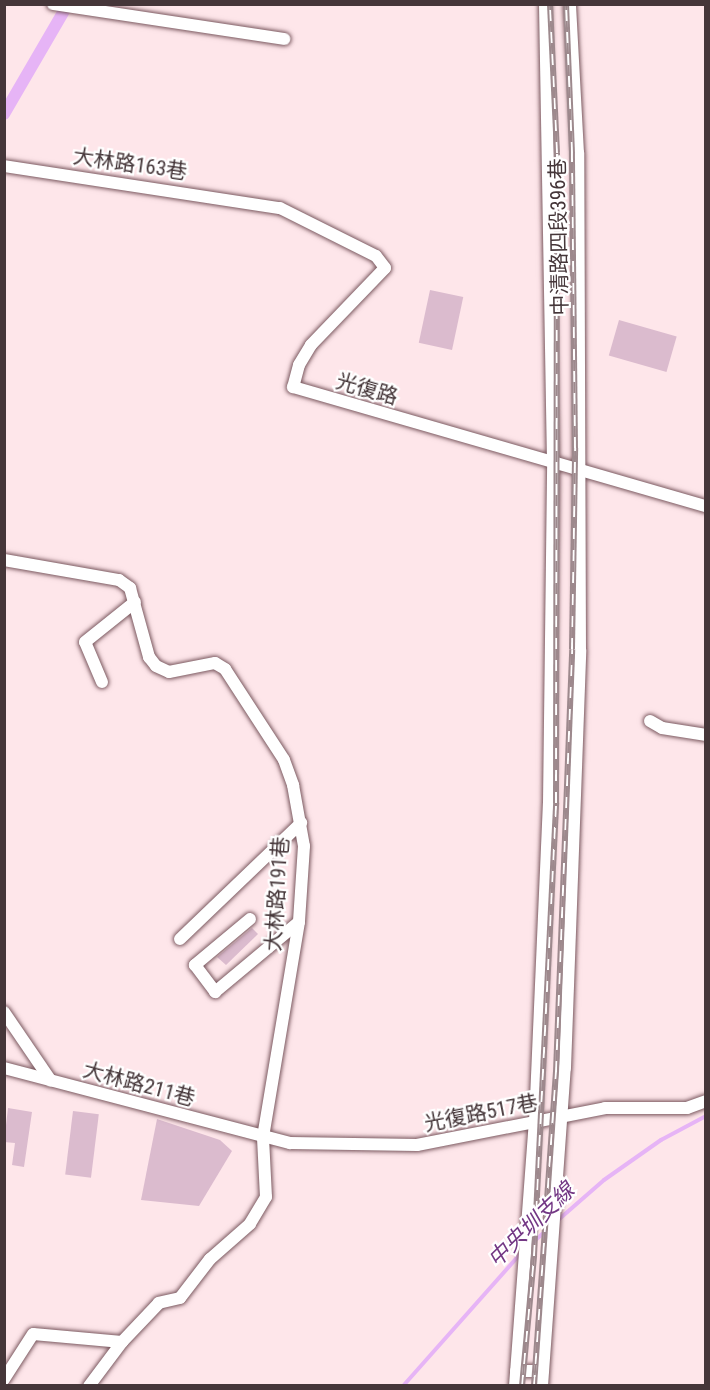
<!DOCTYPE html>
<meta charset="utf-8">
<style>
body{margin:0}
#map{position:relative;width:710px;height:1390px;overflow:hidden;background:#fee6ea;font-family:"Roboto Condensed","Noto Sans TC",sans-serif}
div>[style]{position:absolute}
.stream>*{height:4px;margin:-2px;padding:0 2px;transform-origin:2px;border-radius:2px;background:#e6b4f6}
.canal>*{height:12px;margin:-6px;padding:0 6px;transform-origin:6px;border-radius:6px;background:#e6b4f6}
.building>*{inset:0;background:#dbbbce;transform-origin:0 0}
.roads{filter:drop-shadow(0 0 2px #7b5960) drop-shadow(0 0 2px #7b5960)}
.minor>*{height:12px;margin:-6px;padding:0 6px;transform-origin:6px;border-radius:6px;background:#fff}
.rail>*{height:6px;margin-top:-3px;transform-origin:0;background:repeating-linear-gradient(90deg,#fff 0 11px,#9d898d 0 22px);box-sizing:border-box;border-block:2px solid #9d898d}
span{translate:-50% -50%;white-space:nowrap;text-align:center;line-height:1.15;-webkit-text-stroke:4.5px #fff;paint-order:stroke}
.street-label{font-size:21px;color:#453639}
.water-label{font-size:22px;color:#733784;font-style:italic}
.frame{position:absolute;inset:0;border:6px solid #453639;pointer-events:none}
</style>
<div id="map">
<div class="stream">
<div style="left:557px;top:1221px;width:62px;rotate:-41.1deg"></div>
<div style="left:604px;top:1180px;width:70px;rotate:-35.1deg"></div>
<div style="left:661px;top:1140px;width:51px;rotate:-28.1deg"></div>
<div style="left:530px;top:1245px;width:25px;rotate:-42deg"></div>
<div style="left:403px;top:1386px;width:179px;rotate:-48.4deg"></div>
</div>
<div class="canal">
<div style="left:4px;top:114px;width:127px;rotate:-59.8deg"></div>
</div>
<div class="building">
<div style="left:430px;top:290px;width:34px;height:54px;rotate:12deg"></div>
<div style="left:619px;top:320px;width:60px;height:37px;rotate:16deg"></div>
<div style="clip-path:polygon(252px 928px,258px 934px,226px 965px,217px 957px)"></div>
<div style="clip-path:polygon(8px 1108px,32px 1112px,24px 1167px,12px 1165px,15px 1143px,4px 1142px)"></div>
<div style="left:73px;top:1111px;width:26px;height:64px;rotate:7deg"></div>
<div style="clip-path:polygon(157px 1119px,220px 1140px,232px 1151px,199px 1206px,141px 1200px)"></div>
</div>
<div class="roads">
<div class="minor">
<div style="left:53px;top:4px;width:234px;rotate:8.6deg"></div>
<div style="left:4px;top:166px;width:279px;rotate:8.7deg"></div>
<div style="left:280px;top:208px;width:107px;rotate:26.6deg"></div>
<div style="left:376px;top:256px;width:15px;rotate:53deg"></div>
<div style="left:385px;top:268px;width:107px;rotate:133.9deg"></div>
<div style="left:311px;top:345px;width:23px;rotate:121deg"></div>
<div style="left:299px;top:365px;width:23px;rotate:105deg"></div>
<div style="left:293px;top:387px;width:430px;rotate:16.1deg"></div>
<div style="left:4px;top:560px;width:117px;rotate:9.9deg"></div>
<div style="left:119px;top:580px;width:14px;rotate:36deg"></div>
<div style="left:130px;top:588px;width:72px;rotate:74.6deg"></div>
<div style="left:149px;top:657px;width:11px;rotate:52deg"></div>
<div style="left:156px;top:666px;width:14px;rotate:25deg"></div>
<div style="left:169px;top:672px;width:47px;rotate:-11.1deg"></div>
<div style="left:215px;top:663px;width:12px;rotate:31deg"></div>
<div style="left:225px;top:669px;width:108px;rotate:57deg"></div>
<div style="left:284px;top:760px;width:27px;rotate:70deg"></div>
<div style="left:293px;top:785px;width:62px;rotate:79.8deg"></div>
<div style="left:304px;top:846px;width:76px;rotate:93.8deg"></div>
<div style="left:299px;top:922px;width:219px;rotate:99.5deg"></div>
<div style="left:263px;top:1138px;width:59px;rotate:87.1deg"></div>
<div style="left:266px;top:1197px;width:31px;rotate:121deg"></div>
<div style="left:250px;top:1224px;width:53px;rotate:138.8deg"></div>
<div style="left:210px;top:1259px;width:49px;rotate:127.6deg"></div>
<div style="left:180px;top:1298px;width:22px;rotate:167deg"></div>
<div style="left:159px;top:1303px;width:54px;rotate:133.5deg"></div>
<div style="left:122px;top:1342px;width:89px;rotate:-174.9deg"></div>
<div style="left:33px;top:1334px;width:54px;rotate:122.8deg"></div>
<div style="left:102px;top:682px;width:43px;rotate:-113deg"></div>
<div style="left:85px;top:642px;width:64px;rotate:-38.7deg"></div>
<div style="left:650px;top:721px;width:14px;rotate:30deg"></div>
<div style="left:662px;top:728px;width:45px;rotate:9deg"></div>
<div style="left:250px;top:919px;width:72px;rotate:140.1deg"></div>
<div style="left:195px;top:965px;width:34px;rotate:53deg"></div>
<div style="left:215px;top:992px;width:109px;rotate:-39.8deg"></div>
<div style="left:180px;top:939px;width:168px;rotate:-43.8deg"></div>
<div style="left:4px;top:1012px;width:83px;rotate:55.7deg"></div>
<div style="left:4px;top:1068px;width:296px;rotate:14.7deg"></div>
<div style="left:290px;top:1143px;width:127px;rotate:0.9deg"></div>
<div style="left:417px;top:1145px;width:192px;rotate:-11.1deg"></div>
<div style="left:605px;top:1108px;width:82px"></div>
<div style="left:687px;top:1108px;width:20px;rotate:-20deg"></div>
<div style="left:516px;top:1371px;width:27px"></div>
<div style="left:89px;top:1386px;width:55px;rotate:-53.1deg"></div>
<div style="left:515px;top:1386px;width:265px;rotate:-85.7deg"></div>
<div style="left:535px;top:1122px;width:319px;rotate:-87.5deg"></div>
<div style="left:549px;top:803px;width:341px;rotate:-89.3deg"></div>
<div style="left:553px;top:462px;width:458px;rotate:-91deg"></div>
<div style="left:542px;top:1386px;width:319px;rotate:-85.9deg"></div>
<div style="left:565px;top:1068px;width:418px;rotate:-87.9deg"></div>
<div style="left:580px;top:650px;width:497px;rotate:-90.2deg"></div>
<div style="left:578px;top:153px;width:149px;rotate:-93.1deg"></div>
</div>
</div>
<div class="rail">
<div style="left:522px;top:1386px;width:131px;rotate:-84.7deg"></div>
<div style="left:534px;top:1256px;width:454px;rotate:-87.2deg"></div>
<div style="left:556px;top:803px;width:650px;rotate:-89.91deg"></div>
<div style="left:557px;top:153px;width:149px;rotate:-92.7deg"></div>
<div style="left:534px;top:1386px;width:315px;rotate:-86deg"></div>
<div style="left:556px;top:1072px;width:423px;rotate:-87.8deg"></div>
<div style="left:572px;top:649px;width:201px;rotate:-89.1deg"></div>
<div style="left:575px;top:448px;width:295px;rotate:-90.6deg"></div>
<div style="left:572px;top:153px;width:149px;rotate:-92.3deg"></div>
</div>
<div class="street-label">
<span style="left:130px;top:164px;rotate:8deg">大林路163巷</span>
<span style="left:559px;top:237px;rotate:-91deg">中清路四段396巷</span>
<span style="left:367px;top:389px;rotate:16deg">光復路</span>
<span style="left:277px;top:894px;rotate:-86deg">大林路191巷</span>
<span style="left:139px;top:1084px;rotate:15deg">大林路211巷</span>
<span style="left:481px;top:1113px;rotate:-11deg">光復路517巷</span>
</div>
<div class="water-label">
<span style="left:531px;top:1225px;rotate:-44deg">中央圳支線</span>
</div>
<div class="frame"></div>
</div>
